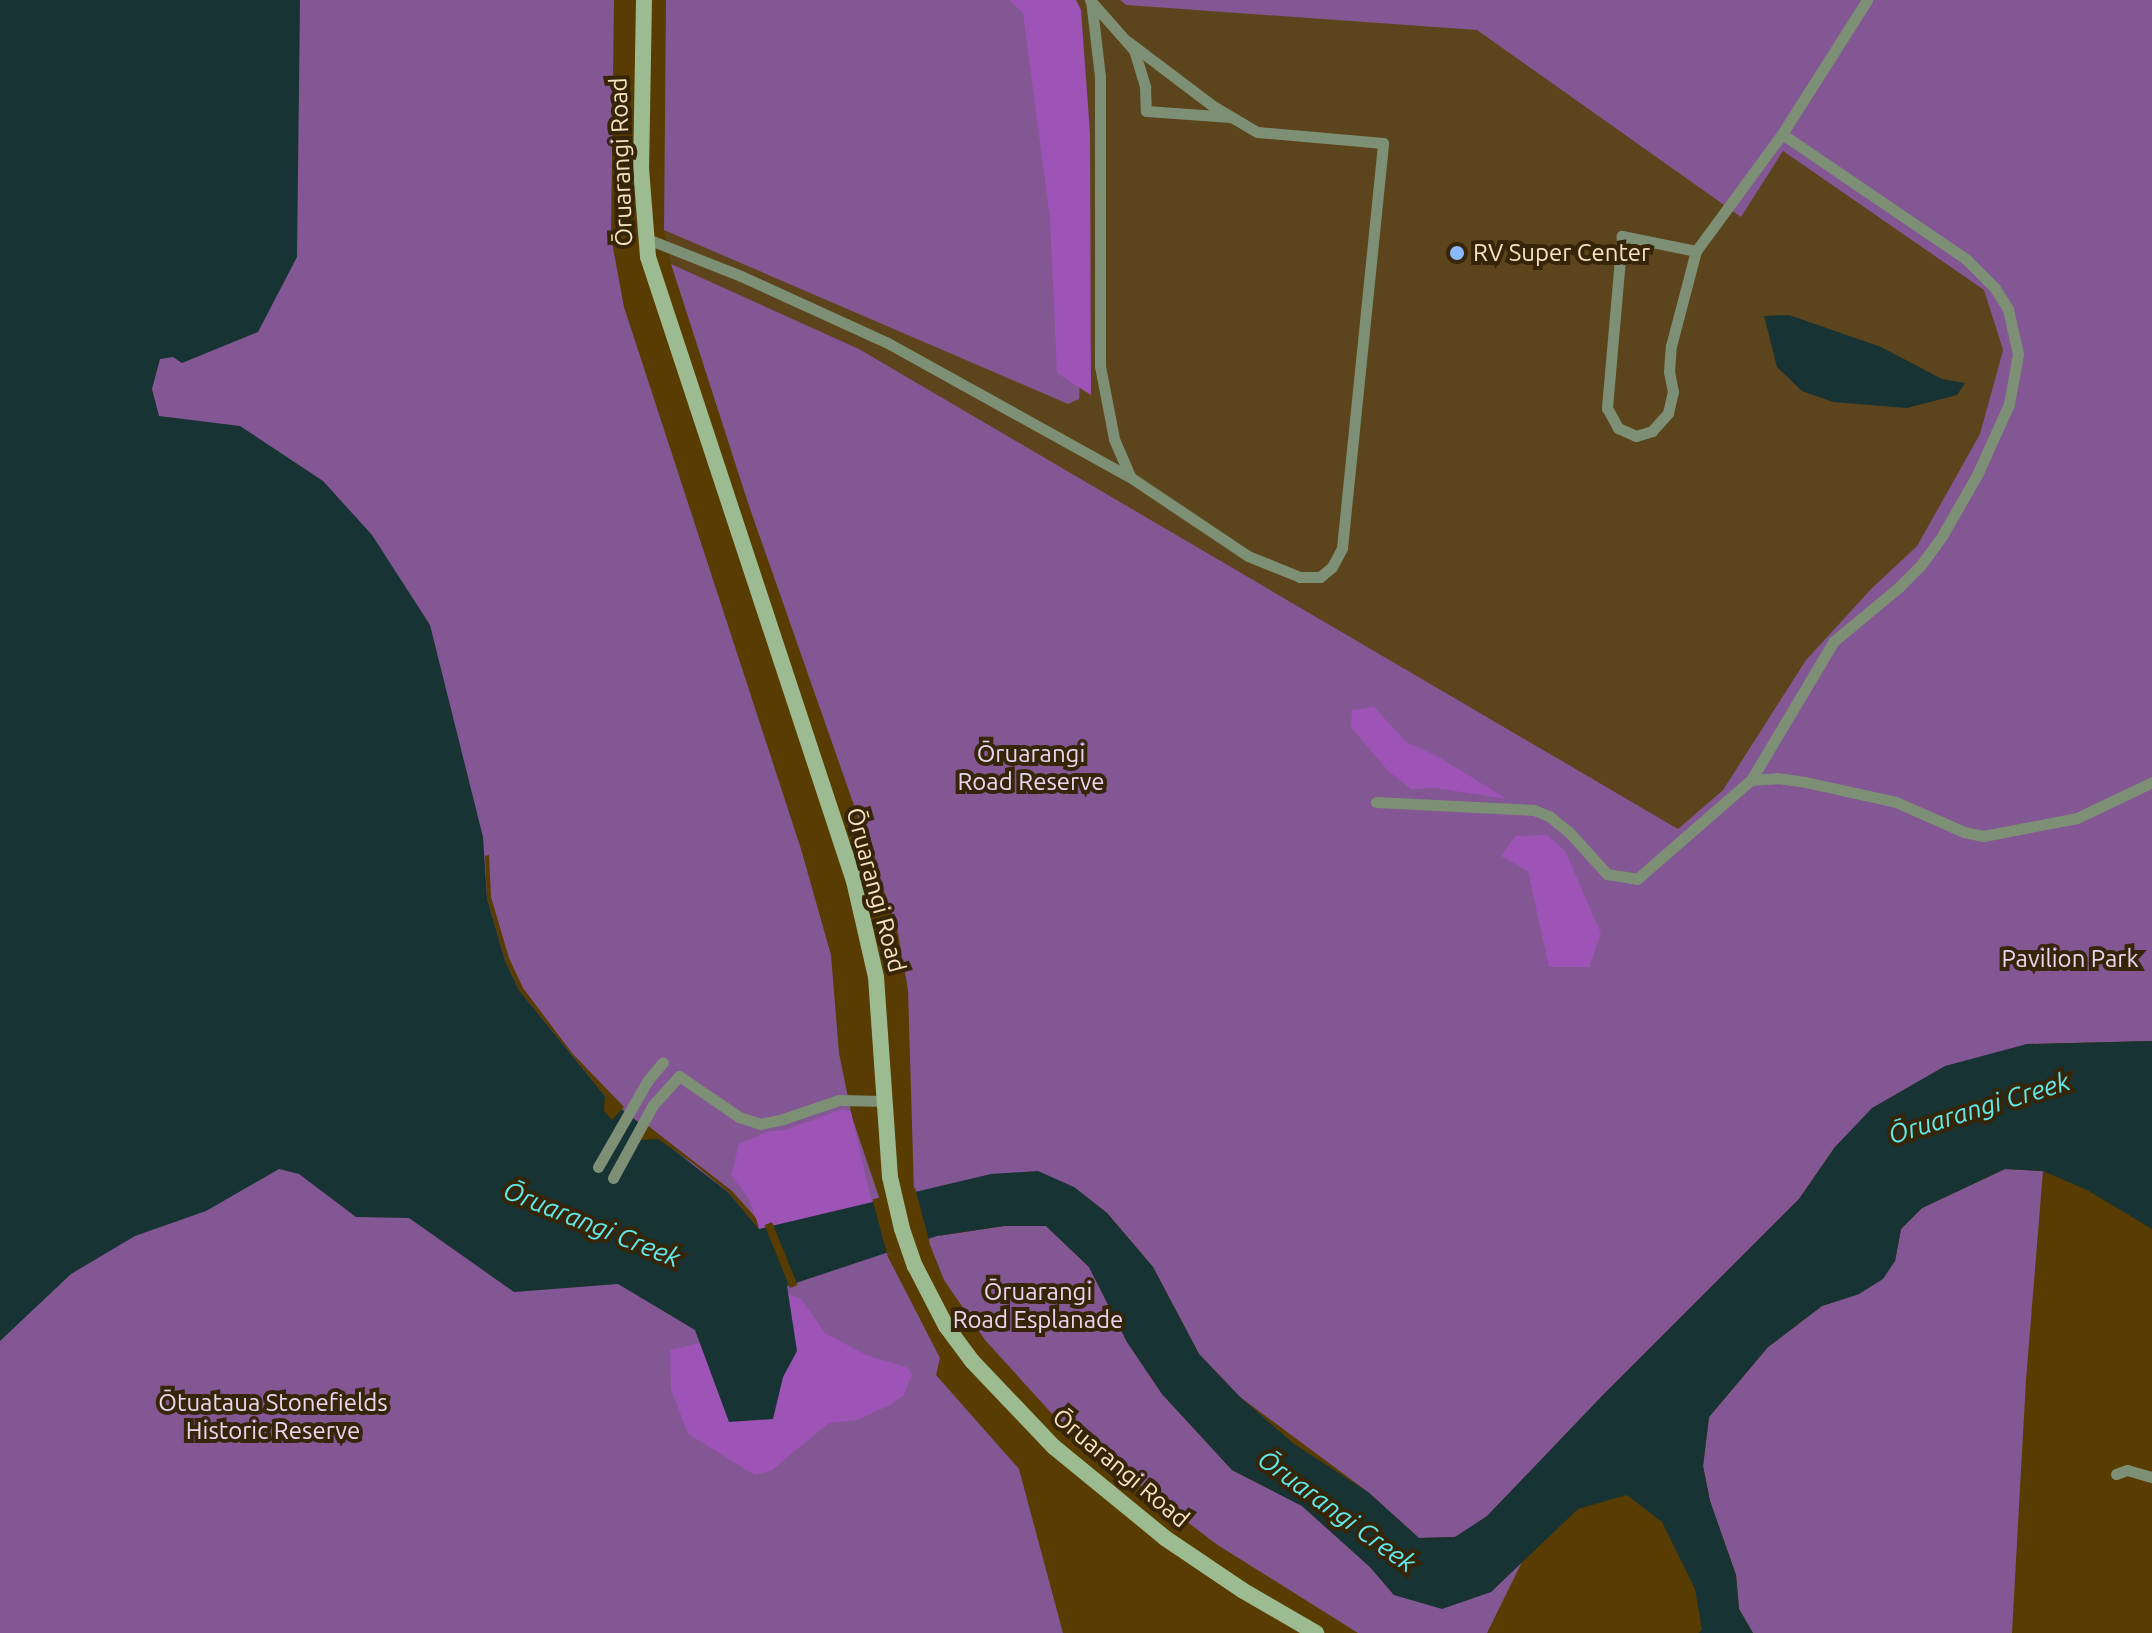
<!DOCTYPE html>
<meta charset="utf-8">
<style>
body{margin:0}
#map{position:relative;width:2152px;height:1633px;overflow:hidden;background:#593c01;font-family:Ubuntu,sans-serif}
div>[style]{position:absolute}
.built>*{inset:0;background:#5c441c}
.green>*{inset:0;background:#835793}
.forest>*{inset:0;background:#9e53b7}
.water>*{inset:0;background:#183333}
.pier>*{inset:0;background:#593c01;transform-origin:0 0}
.lane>*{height:11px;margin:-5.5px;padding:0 5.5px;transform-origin:5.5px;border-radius:5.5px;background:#7d9075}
.secondary>*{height:16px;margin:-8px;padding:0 8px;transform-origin:8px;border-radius:8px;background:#9cbb91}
.dots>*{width:22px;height:22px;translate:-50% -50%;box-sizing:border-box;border:4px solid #362509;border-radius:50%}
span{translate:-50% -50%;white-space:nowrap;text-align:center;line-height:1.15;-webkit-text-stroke:8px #362509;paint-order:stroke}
.street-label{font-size:24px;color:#f7e1c0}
.poi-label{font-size:24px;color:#f7e1c0}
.left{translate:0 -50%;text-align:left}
.park-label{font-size:24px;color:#e9d7f0}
.water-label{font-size:26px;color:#61e8eb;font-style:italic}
</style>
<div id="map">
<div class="built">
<div style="clip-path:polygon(1061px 0,1120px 0,1126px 5px,1477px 29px,1741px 216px,1783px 151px,1984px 290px,2003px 350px,1980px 434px,1917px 546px,1872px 588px,1806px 660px,1723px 790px,1678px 829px,859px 349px,671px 264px,664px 230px,1068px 403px)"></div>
</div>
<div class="green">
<div style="clip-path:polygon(0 0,614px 0,611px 237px,624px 307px,801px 849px,831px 955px,839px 1053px,852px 1117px,880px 1200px,914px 1192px,908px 990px,897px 928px,748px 503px,671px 264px,859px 349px,1678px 829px,1723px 790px,1806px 660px,1872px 588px,1917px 546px,1980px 434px,2003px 350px,1984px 290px,1783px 151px,1741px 217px,1477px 30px,1126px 5px,1120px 0,2152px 0,2152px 1041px,2027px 1044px,1835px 1147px,1799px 1199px,1602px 1396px,1487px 1517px,1455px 1537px,1419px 1538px,1368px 1492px,1240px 1397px,1199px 1354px,1153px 1267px,1107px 1213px,1074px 1187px,938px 1236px,1004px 1226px,1046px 1226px,1089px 1267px,1127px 1342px,1162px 1394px,1232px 1470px,1302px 1506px,1370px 1567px,1394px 1595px,1491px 1592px,1522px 1562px,1487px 1633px,1358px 1633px,1216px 1544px,1064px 1427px,985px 1340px,944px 1280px,928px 1240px,887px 1255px,940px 1358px,936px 1375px,1019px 1469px,1063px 1633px,0 1633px)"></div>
<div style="clip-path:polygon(666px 0,1061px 0,1083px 327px,1079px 399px,1068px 404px,664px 230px)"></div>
<div style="clip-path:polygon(2005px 1169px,2043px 1171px,2026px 1380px,2012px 1633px,1753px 1633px,1739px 1609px,1736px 1575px,1710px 1501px,1703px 1466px,1709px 1417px,1768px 1347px,1822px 1306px,1859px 1294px,1895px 1261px,1901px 1229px,1922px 1208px)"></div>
</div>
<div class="forest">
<div style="clip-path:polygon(1009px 0,1076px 0,1081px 10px,1090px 133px,1091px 395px,1057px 373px,1050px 219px,1023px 13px)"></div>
<div style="clip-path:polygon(1374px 707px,1406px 742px,1437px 756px,1507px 799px,1435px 788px,1411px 789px,1388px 771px,1351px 727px,1352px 710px)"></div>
<div style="clip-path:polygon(1547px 835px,1565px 851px,1601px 933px,1589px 967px,1549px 967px,1528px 871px,1501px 856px,1515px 836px)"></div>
<div style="clip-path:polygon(843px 1109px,851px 1112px,872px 1203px,759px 1229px,749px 1199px,731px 1175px,739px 1144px,766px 1132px,785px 1130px)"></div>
<div style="clip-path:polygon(788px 1294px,801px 1299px,825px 1333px,866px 1355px,906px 1367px,912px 1374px,904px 1395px,890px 1405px,857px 1420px,829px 1423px,772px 1470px,755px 1475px,688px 1434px,671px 1389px,670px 1350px,700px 1343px,729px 1421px,772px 1419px,783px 1377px,797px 1351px)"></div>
</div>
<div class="water">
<div style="clip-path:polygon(0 0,300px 0,297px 257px,258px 332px,182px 363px,173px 357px,160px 359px,152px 389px,159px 416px,240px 426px,323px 481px,372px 535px,430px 625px,483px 837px,487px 898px,505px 960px,519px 990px,605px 1096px,729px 1193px,759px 1229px,991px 1174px,1038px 1171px,1074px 1187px,1107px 1213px,1153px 1267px,1199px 1354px,1240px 1397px,1294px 1444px,1368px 1492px,1419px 1538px,1455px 1537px,1487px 1516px,1602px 1396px,1799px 1199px,1835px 1147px,1872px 1108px,1945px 1066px,2027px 1044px,2152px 1041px,2152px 1229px,2087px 1190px,2043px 1171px,2005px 1169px,1922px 1208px,1901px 1229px,1895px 1261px,1883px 1279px,1859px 1294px,1822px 1306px,1768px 1347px,1709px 1417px,1703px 1466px,1710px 1501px,1736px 1575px,1739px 1609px,1753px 1633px,1698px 1633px,1702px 1630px,1695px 1589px,1662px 1522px,1627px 1495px,1578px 1509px,1491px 1592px,1442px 1609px,1394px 1595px,1370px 1567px,1302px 1506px,1232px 1470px,1162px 1394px,1127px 1342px,1089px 1267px,1046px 1226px,1004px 1226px,937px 1236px,787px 1286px,797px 1351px,783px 1377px,773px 1419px,729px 1422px,695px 1330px,618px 1284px,514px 1292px,409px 1218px,356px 1217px,299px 1174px,279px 1169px,206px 1211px,135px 1236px,71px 1274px,0 1341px)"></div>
<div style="clip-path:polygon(1789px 315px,1881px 347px,1942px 379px,1965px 383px,1957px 395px,1907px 408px,1833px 402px,1802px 391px,1777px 367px,1764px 316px)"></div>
</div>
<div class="pier">
<div style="clip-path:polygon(489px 855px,491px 897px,509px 958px,523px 988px,572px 1053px,624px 1107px,612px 1120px,604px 1111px,605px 1096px,519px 990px,505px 960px,487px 898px,485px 856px)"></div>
<div style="clip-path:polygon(647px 1125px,732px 1191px,756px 1218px,759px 1229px,729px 1193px,694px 1164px,658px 1139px,638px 1140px)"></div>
<div style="left:915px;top:1188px;width:57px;height:44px;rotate:75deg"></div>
<div style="left:772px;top:1222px;width:68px;height:8px;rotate:68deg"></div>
</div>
<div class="lane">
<div style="left:1090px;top:0;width:67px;rotate:48.7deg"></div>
<div style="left:1134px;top:50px;width:39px;rotate:73deg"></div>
<div style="left:1145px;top:87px;width:24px;rotate:88deg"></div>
<div style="left:1146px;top:111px;width:85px;rotate:4deg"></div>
<div style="left:1091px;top:0;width:78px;rotate:83.3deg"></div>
<div style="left:1100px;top:77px;width:289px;rotate:90deg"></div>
<div style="left:1100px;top:366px;width:74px;rotate:79.1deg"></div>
<div style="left:1114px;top:439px;width:40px;rotate:66.6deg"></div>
<div style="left:645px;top:238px;width:103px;rotate:21.6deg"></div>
<div style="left:741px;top:276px;width:159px;rotate:24.5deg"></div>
<div style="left:886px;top:342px;width:279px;rotate:29deg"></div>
<div style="left:1130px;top:477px;width:142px;rotate:33.8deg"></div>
<div style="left:1248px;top:556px;width:56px;rotate:22deg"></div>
<div style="left:1300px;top:577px;width:20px"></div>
<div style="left:1320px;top:577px;width:16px;rotate:-40deg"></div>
<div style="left:1332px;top:567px;width:21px;rotate:-62deg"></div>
<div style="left:1342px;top:548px;width:407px;rotate:-84.2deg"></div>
<div style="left:1383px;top:143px;width:126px;rotate:-175deg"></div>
<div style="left:1257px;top:132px;width:51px;rotate:-149.4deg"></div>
<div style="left:1213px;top:106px;width:108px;rotate:-142.9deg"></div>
<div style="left:1696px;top:251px;width:76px;rotate:-168.5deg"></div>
<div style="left:1622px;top:236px;width:173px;rotate:95deg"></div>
<div style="left:1607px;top:408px;width:23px;rotate:61deg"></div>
<div style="left:1618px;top:428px;width:20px;rotate:24deg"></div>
<div style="left:1636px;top:436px;width:17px;rotate:-17deg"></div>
<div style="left:1652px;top:431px;width:24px;rotate:-48deg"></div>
<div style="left:1668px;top:413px;width:22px;rotate:-77deg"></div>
<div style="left:1673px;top:392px;width:20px;rotate:-101deg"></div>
<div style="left:1669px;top:372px;width:26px;rotate:-86deg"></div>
<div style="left:1671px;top:346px;width:98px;rotate:-75.3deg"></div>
<div style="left:1696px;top:251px;width:145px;rotate:-53.7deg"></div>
<div style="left:1782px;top:134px;width:159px;rotate:-57.6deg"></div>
<div style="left:1751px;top:780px;width:26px;rotate:-4deg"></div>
<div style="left:1777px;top:778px;width:28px;rotate:8deg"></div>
<div style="left:1805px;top:782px;width:93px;rotate:12.4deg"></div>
<div style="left:1896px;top:802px;width:74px;rotate:23.8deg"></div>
<div style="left:1964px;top:832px;width:19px;rotate:12deg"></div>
<div style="left:1983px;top:836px;width:96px;rotate:-10.8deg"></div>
<div style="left:2077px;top:818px;width:83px;rotate:-25.6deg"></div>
<div style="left:1376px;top:802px;width:158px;rotate:2.9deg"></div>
<div style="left:1534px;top:810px;width:16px;rotate:22deg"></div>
<div style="left:1549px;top:816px;width:26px;rotate:39deg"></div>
<div style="left:1569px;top:832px;width:57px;rotate:47.9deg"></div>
<div style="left:1607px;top:874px;width:30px;rotate:9deg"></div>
<div style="left:1637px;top:879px;width:151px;rotate:-41deg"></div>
<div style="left:1751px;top:780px;width:162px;rotate:-59.2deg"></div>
<div style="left:1834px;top:641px;width:85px;rotate:-39.7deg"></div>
<div style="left:1899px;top:587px;width:31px;rotate:-45deg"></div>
<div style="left:1921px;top:565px;width:36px;rotate:-54deg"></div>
<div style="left:1942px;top:536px;width:70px;rotate:-60.2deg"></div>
<div style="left:1977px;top:475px;width:78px;rotate:-65.7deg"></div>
<div style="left:2009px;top:404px;width:51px;rotate:-79.8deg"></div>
<div style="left:2018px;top:354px;width:46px;rotate:-102.5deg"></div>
<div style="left:2008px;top:309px;width:25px;rotate:-122deg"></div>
<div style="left:1995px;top:288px;width:41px;rotate:-135deg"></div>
<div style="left:1966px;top:259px;width:222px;rotate:-145.8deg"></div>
<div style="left:598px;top:1167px;width:100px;rotate:-60.1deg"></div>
<div style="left:648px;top:1080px;width:23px;rotate:-50deg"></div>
<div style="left:613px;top:1178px;width:83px;rotate:-61.3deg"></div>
<div style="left:653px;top:1105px;width:39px;rotate:-48deg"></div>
<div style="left:679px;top:1076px;width:73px;rotate:34.3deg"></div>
<div style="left:739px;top:1117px;width:22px;rotate:18deg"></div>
<div style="left:760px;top:1124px;width:24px;rotate:-12deg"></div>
<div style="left:783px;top:1119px;width:59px;rotate:-18.7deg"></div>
<div style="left:839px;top:1100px;width:45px;rotate:1.3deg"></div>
<div style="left:2116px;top:1474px;width:12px;rotate:-20deg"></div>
<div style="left:2127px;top:1470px;width:26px;rotate:16deg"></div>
</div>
<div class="secondary">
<div style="left:644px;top:0;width:168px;rotate:91deg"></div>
<div style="left:641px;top:168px;width:89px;rotate:85.5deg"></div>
<div style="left:648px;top:257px;width:657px;rotate:71.73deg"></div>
<div style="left:854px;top:881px;width:98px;rotate:77.1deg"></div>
<div style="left:876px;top:977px;width:200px;rotate:86deg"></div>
<div style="left:890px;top:1177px;width:53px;rotate:77deg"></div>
<div style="left:902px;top:1229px;width:39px;rotate:71deg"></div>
<div style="left:915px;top:1266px;width:68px;rotate:62.7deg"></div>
<div style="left:946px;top:1326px;width:44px;rotate:53.4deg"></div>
<div style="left:972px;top:1361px;width:119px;rotate:46.4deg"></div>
<div style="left:1054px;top:1447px;width:144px;rotate:39.3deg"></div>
<div style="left:1165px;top:1538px;width:93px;rotate:34deg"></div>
<div style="left:1242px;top:1590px;width:86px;rotate:30.2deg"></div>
</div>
<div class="dots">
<div style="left:1457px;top:253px;background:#8bbafc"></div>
</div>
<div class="street-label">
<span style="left:621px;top:162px;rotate:-92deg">Ōruarangi Road</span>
<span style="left:876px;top:890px;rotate:75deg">Ōruarangi Road</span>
<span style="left:1121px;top:1468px;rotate:40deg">Ōruarangi Road</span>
</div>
<div class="poi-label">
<span class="left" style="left:1473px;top:253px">RV Super Center</span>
</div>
<div class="park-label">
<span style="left:1031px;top:768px">Ōruarangi<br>Road Reserve</span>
<span style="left:2070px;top:959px">Pavilion Park</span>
<span style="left:1038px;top:1306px">Ōruarangi<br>Road Esplanade</span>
<span style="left:273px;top:1417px">Ōtuataua Stonefields<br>Historic Reserve</span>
</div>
<div class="water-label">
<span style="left:1979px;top:1108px;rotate:-17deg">Ōruarangi Creek</span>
<span style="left:592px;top:1224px;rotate:22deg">Ōruarangi Creek</span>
<span style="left:1337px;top:1511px;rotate:36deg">Ōruarangi Creek</span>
</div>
</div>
